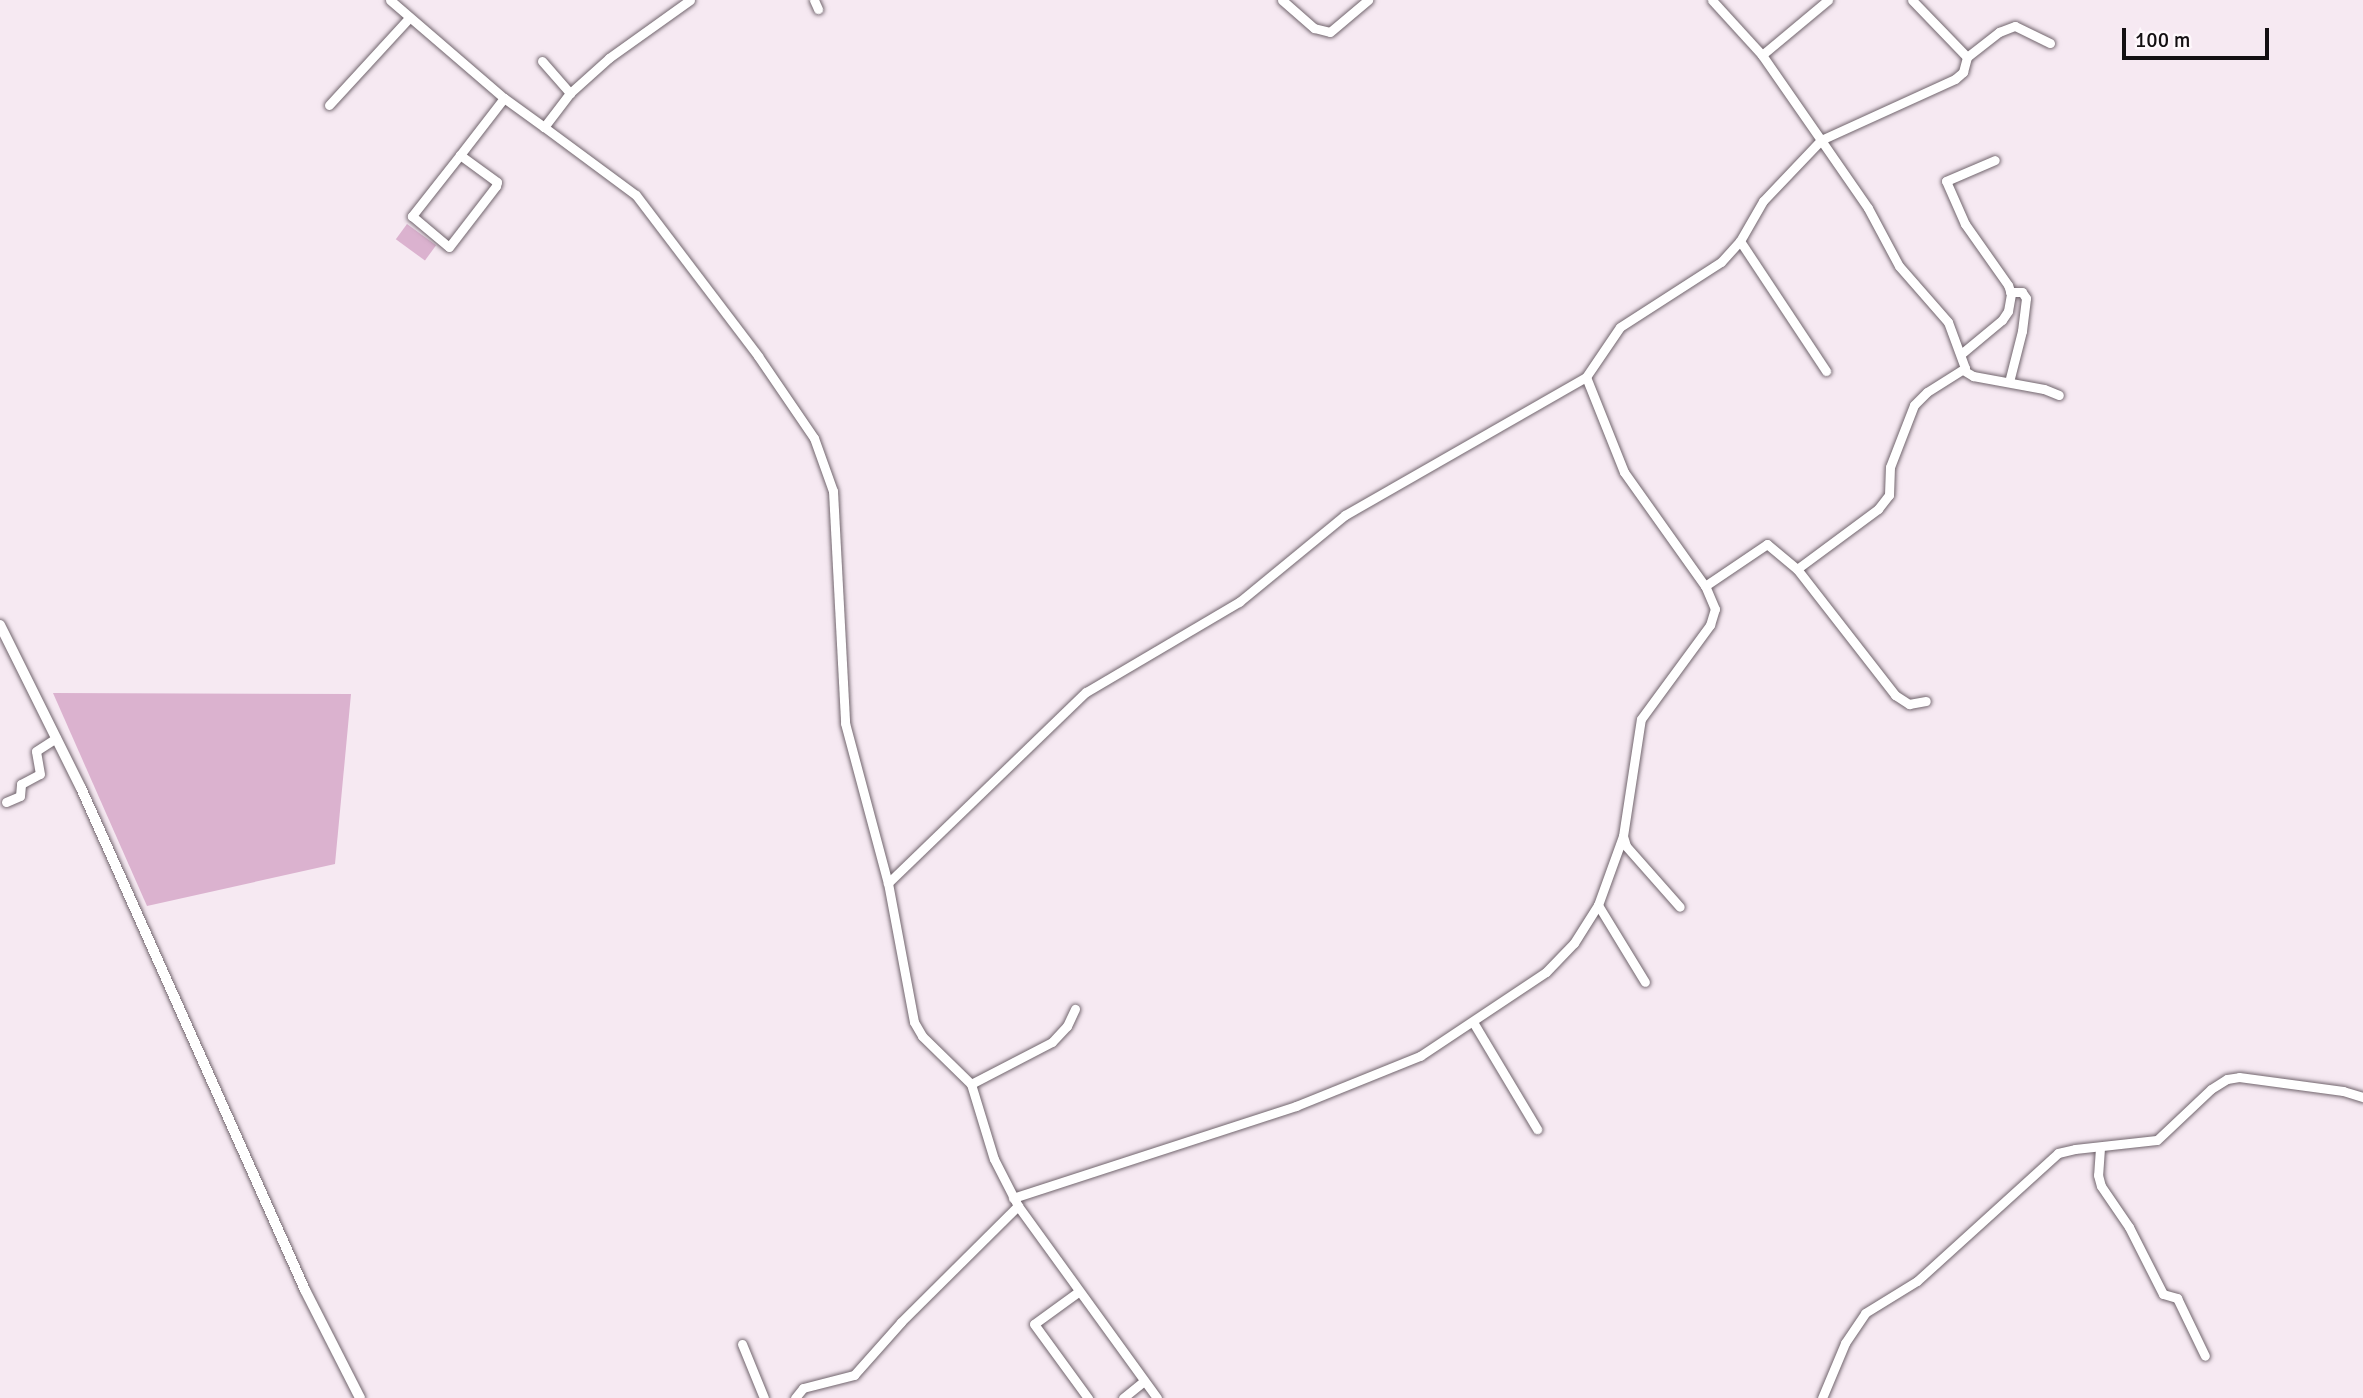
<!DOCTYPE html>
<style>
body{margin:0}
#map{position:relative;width:2363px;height:1398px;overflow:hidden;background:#f6e9f2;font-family:Signika,sans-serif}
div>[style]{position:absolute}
.green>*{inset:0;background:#dbb2cf;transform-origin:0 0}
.roads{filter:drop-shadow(0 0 2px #71656d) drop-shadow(0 0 2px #71656d)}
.minor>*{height:9px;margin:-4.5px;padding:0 4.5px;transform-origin:4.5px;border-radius:4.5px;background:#fff}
.tertiary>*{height:10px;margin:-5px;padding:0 5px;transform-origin:5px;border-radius:5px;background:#fff}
span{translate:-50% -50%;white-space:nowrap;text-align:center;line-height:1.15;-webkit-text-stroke:7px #fef8fc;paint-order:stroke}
.scale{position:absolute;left:2122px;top:28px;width:147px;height:32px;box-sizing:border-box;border:4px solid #130f12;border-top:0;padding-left:9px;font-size:21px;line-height:24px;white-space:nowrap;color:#130f12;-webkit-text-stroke:5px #fef8fc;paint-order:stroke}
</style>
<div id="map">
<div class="green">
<div style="left:407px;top:224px;width:36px;height:19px;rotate:36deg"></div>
<div style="clip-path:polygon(53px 693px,351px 694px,335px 864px,147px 906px)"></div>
</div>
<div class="roads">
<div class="minor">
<div style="left:390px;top:0;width:150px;rotate:40.7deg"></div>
<div style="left:504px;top:98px;width:49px;rotate:35.9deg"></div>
<div style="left:690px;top:0;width:100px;rotate:144.4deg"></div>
<div style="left:609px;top:58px;width:52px;rotate:138.1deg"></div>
<div style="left:570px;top:93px;width:43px;rotate:127.4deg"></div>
<div style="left:544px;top:127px;width:114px;rotate:36.5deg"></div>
<div style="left:636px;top:195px;width:202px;rotate:52.8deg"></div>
<div style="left:758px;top:356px;width:99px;rotate:55.7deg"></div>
<div style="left:814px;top:438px;width:56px;rotate:70.3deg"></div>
<div style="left:833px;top:491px;width:232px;rotate:87deg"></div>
<div style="left:845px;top:723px;width:166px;rotate:75deg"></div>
<div style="left:888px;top:883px;width:141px;rotate:79.4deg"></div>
<div style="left:914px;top:1022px;width:16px;rotate:60deg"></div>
<div style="left:922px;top:1036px;width:69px;rotate:44.4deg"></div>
<div style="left:971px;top:1084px;width:78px;rotate:73deg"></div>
<div style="left:994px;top:1159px;width:53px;rotate:62.9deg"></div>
<div style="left:1018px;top:1206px;width:237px;rotate:54.1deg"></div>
<div style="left:814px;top:0;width:10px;rotate:66deg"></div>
<div style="left:1282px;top:0;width:43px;rotate:41.2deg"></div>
<div style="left:1314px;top:28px;width:16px;rotate:14deg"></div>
<div style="left:1330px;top:32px;width:50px;rotate:-40.1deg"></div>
<div style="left:1762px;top:55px;width:86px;rotate:-39.8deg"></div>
<div style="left:1967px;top:57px;width:41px;rotate:-38deg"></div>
<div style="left:1999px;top:32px;width:17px;rotate:-21deg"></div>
<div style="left:2015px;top:26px;width:39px;rotate:26deg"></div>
<div style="left:542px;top:61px;width:43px;rotate:48.8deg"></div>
<div style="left:329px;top:105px;width:118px;rotate:-47.4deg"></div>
<div style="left:460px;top:155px;width:78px;rotate:128.2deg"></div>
<div style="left:412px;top:216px;width:48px;rotate:40deg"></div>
<div style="left:449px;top:247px;width:77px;rotate:-52.4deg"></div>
<div style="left:496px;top:186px;width:4px;rotate:-76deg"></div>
<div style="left:497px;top:182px;width:46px;rotate:-143.9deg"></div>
<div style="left:460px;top:155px;width:72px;rotate:-52.3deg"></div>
<div style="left:1740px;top:241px;width:156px;rotate:56.5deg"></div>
<div style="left:1961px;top:354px;width:53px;rotate:-39.7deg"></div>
<div style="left:2002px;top:320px;width:11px;rotate:-56deg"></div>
<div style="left:2008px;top:311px;width:17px;rotate:-80deg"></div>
<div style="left:2011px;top:294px;width:9px;rotate:-108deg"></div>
<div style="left:2008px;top:285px;width:75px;rotate:-125.2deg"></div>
<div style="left:1965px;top:224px;width:47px;rotate:-113.8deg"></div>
<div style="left:1946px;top:181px;width:53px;rotate:-23.2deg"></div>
<div style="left:1963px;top:370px;width:12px;rotate:31deg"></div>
<div style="left:1973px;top:376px;width:72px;rotate:10.4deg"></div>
<div style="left:2044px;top:389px;width:16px;rotate:22deg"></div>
<div style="left:2009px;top:382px;width:53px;rotate:-75.7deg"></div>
<div style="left:2022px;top:331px;width:33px;rotate:-83deg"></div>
<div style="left:2026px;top:298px;width:7px;rotate:-124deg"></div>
<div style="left:2022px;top:292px;width:12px;rotate:180deg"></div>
<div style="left:1797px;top:569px;width:160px;rotate:52.1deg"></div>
<div style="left:1895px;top:695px;width:17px;rotate:33deg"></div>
<div style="left:1909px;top:704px;width:17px;rotate:-10deg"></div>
<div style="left:1705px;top:586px;width:75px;rotate:-34.1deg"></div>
<div style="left:1767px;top:544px;width:39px;rotate:40deg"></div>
<div style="left:1797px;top:569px;width:101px;rotate:-36.5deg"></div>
<div style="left:1878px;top:509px;width:18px;rotate:-52deg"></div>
<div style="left:1889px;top:495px;width:28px;rotate:-88deg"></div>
<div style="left:1890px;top:467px;width:66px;rotate:-68.8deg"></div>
<div style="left:1914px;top:405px;width:18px;rotate:-45deg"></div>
<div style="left:1927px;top:392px;width:45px;rotate:-32.3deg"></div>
<div style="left:1965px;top:368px;width:49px;rotate:-110.3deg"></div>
<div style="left:1948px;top:322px;width:74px;rotate:-131.2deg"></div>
<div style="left:1899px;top:266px;width:66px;rotate:-118.1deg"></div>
<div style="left:1868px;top:208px;width:83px;rotate:-124.7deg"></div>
<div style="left:1821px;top:140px;width:147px;rotate:-24.5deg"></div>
<div style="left:1955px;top:79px;width:11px;rotate:-41deg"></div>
<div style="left:1963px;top:72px;width:16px;rotate:-75deg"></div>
<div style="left:1967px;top:57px;width:79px;rotate:-134deg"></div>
<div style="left:6px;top:802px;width:15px;rotate:-23deg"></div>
<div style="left:20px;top:796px;width:12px;rotate:-85deg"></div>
<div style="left:21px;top:784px;width:21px;rotate:-28deg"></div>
<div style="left:40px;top:774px;width:23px;rotate:-100deg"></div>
<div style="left:36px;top:751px;width:24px;rotate:-33deg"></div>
<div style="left:1623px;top:836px;width:10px;rotate:73deg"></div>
<div style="left:1626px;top:846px;width:81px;rotate:48.5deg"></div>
<div style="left:888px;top:883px;width:275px;rotate:-44deg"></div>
<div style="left:1086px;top:692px;width:178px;rotate:-30.5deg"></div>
<div style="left:1239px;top:602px;width:137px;rotate:-39.4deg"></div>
<div style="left:1345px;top:515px;width:278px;rotate:-29.8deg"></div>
<div style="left:1598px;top:905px;width:90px;rotate:58.6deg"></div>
<div style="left:1473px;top:1022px;width:125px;rotate:59.1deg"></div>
<div style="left:971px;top:1084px;width:91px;rotate:-27.4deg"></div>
<div style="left:1052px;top:1042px;width:22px;rotate:-47deg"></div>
<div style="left:1067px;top:1026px;width:19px;rotate:-65deg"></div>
<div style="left:2100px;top:1148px;width:27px;rotate:94deg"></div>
<div style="left:2098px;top:1175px;width:11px;rotate:75deg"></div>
<div style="left:2101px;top:1186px;width:50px;rotate:55.7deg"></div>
<div style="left:2129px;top:1227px;width:75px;rotate:63.1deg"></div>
<div style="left:2163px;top:1294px;width:15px;rotate:16deg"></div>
<div style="left:2177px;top:1298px;width:64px;rotate:64.2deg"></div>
<div style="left:1013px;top:1198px;width:298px;rotate:-18deg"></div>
<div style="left:1296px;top:1106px;width:134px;rotate:-22deg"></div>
<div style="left:1420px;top:1056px;width:151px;rotate:-33.7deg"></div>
<div style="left:1546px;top:972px;width:40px;rotate:-46deg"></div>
<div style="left:1574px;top:943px;width:45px;rotate:-57.7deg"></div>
<div style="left:1598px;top:905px;width:73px;rotate:-70.1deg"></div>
<div style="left:1623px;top:836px;width:118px;rotate:-81.3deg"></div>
<div style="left:1641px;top:719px;width:117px;rotate:-53.7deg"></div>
<div style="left:1710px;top:625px;width:17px;rotate:-73deg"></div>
<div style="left:1715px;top:609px;width:25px;rotate:-113deg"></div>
<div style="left:1705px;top:586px;width:140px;rotate:-125.4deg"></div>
<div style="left:1624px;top:472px;width:102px;rotate:-111.8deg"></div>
<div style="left:1586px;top:377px;width:60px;rotate:-55.8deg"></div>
<div style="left:1620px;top:327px;width:120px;rotate:-32.8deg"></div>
<div style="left:1721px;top:262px;width:28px;rotate:-48deg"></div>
<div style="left:1740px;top:241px;width:46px;rotate:-60.1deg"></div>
<div style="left:1763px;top:201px;width:84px;rotate:-46.4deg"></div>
<div style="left:1821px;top:140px;width:103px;rotate:-124.8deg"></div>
<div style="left:1762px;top:55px;width:74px;rotate:-132.3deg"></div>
<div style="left:1078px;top:1292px;width:54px;rotate:144deg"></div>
<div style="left:1034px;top:1324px;width:92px;rotate:53.9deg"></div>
<div style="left:742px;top:1344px;width:58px;rotate:67.8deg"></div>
<div style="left:795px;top:1398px;width:13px;rotate:-51deg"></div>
<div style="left:803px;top:1388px;width:53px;rotate:-14.3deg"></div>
<div style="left:854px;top:1375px;width:71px;rotate:-48.4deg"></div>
<div style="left:901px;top:1322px;width:165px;rotate:-44.8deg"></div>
<div style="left:1123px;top:1398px;width:27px;rotate:-39deg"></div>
<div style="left:1822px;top:1398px;width:60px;rotate:-67.3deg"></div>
<div style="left:1845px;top:1343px;width:36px;rotate:-56deg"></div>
<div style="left:1865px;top:1313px;width:61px;rotate:-31.6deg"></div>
<div style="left:1917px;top:1281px;width:190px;rotate:-42.2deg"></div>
<div style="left:2058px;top:1153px;width:17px;rotate:-13deg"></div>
<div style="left:2075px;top:1149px;width:82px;rotate:-6.3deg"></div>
<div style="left:2157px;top:1140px;width:74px;rotate:-43.4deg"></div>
<div style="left:2211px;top:1089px;width:19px;rotate:-32deg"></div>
<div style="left:2227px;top:1079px;width:12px;rotate:-9deg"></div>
<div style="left:2239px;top:1077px;width:105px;rotate:7.7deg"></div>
<div style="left:2343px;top:1091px;width:21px;rotate:17deg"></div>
</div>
<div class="tertiary">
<div style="left:0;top:625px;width:182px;rotate:63.6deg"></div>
<div style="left:81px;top:788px;width:550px;rotate:65.95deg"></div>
<div style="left:305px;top:1290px;width:121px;rotate:63deg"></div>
</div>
</div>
<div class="scale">100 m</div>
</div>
